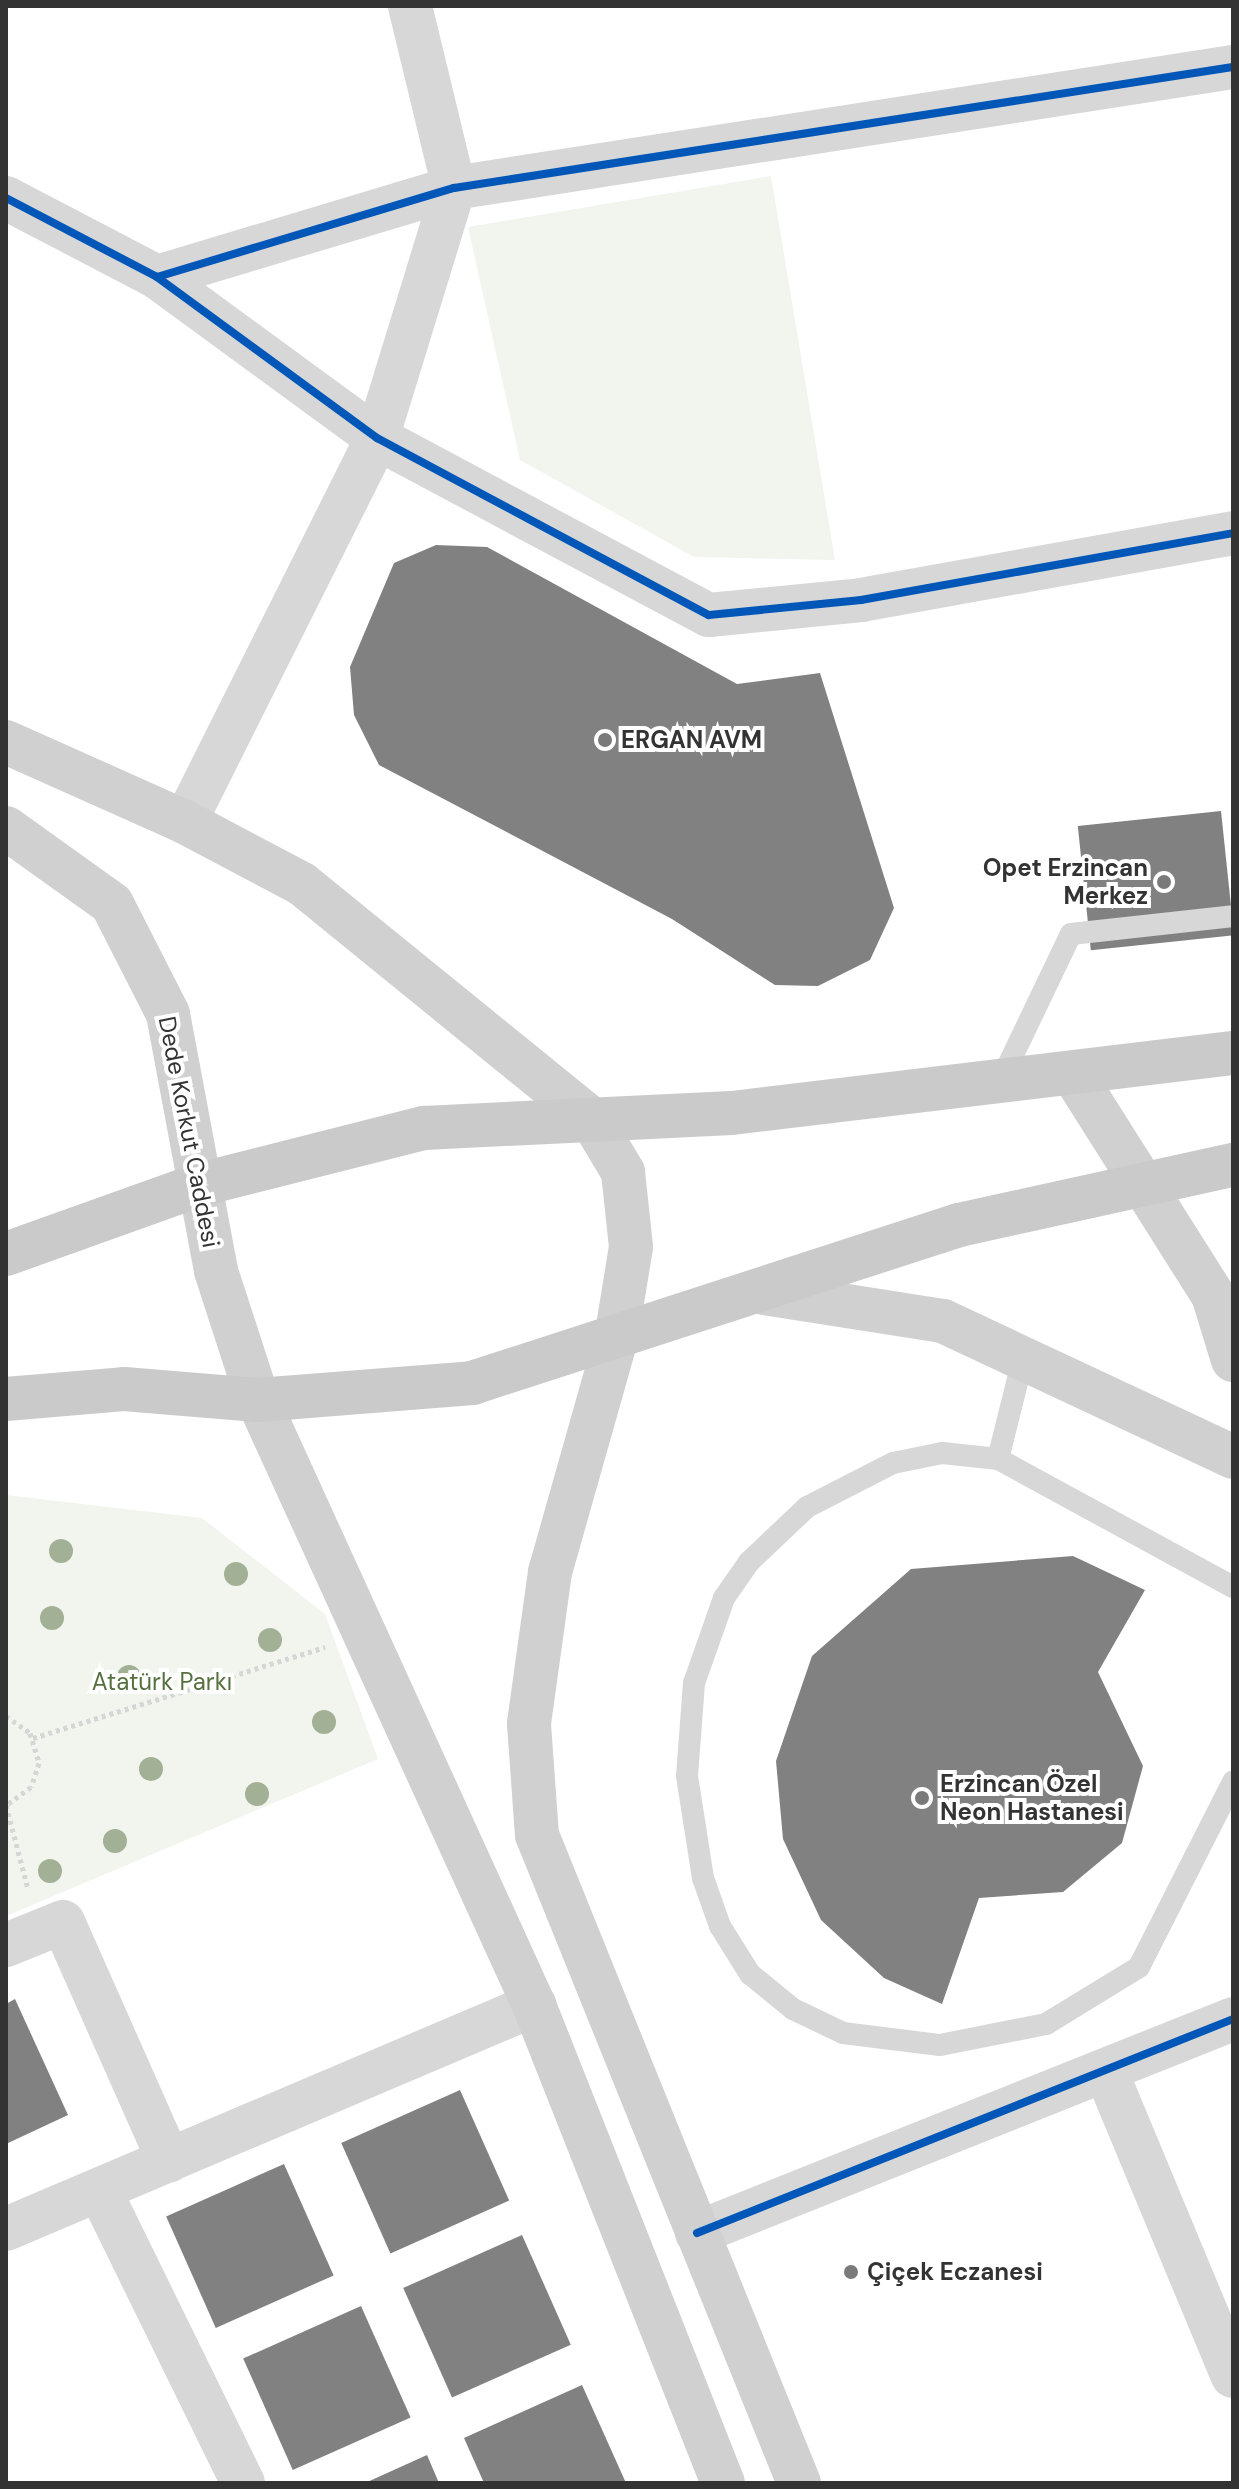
<!DOCTYPE html>
<meta charset="utf-8">
<style>
body{margin:0}
#map{position:relative;width:1239px;height:2489px;overflow:hidden;background:#fff;font-family:"DM Sans",sans-serif}
div>[style]{position:absolute}
.green>*{inset:0;background:#f1f5ed}
.building>*{inset:0;background:#818181;transform-origin:0 0}
.path>*{height:5px;margin-top:-2.5px;transform-origin:0;background:repeating-linear-gradient(90deg,#d6d6d6 0 4px,transparent 0 8px)}
.lane>*{height:22px;margin:-11px;padding:0 11px;transform-origin:11px;border-radius:11px;background:#d7d7d7}
.street>*{height:44px;margin:-22px;padding:0 22px;transform-origin:22px;border-radius:22px;background:#d7d7d7}
.secondary>*{height:44px;margin:-22px;padding:0 22px;transform-origin:22px;border-radius:22px;background:#d0d0d0}
.primary>*{height:44px;margin:-22px;padding:0 22px;transform-origin:22px;border-radius:22px;background:#cacaca}
.cycleway>*{height:8px;margin:-4px;padding:0 4px;transform-origin:4px;border-radius:4px;background:#0057b8}
.trees>*{width:24px;height:24px;margin:-12px;border-radius:50%;background:#a2b095}
.dots>*{width:22px;height:22px;translate:-50% -50%;box-sizing:border-box;border:4px solid #fff;border-radius:50%}
span{translate:-50% -50%;white-space:nowrap;text-align:center;line-height:1.15;-webkit-text-stroke:8px #fff;paint-order:stroke}
.poi-label{font-size:24px;color:#333;font-weight:700}
.left{translate:0 -50%;text-align:left}
.right{translate:-100% -50%;text-align:right}
.street-label{font-size:24px;color:#333}
.park-label{font-size:24px;color:#56703f}
.frame{position:absolute;inset:0;border:8px solid #333;pointer-events:none}
</style>
<div id="map">
<div class="green">
<div style="clip-path:polygon(771px 176px,835px 560px,694px 557px,520px 460px,468px 227px)"></div>
<div style="clip-path:polygon(6px 1495px,202px 1518px,325px 1614px,378px 1759px,6px 1916px)"></div>
</div>
<div class="building">
<div style="clip-path:polygon(436px 545px,487px 547px,737px 684px,820px 673px,894px 908px,870px 960px,818px 986px,775px 985px,672px 919px,379px 765px,354px 715px,350px 667px,394px 563px)"></div>
<div style="left:1221px;top:811px;width:125px;height:144px;rotate:84deg"></div>
<div style="clip-path:polygon(1073px 1556px,1145px 1590px,1098px 1672px,1143px 1766px,1122px 1843px,1063px 1892px,979px 1898px,942px 2004px,884px 1978px,821px 1920px,783px 1839px,776px 1761px,812px 1656px,911px 1569px)"></div>
<div style="clip-path:polygon(15px 1999px,68px 2115px,6px 2144px,6px 2004px)"></div>
<div style="left:460px;top:2090px;width:121px;height:130px;rotate:66deg"></div>
<div style="left:284px;top:2164px;width:122px;height:129px;rotate:66deg"></div>
<div style="left:522px;top:2235px;width:120px;height:130px;rotate:66deg"></div>
<div style="left:361px;top:2306px;width:122px;height:129px;rotate:66deg"></div>
<div style="clip-path:polygon(582px 2385px,626px 2483px,484px 2483px,464px 2438px)"></div>
<div style="clip-path:polygon(427px 2455px,439px 2483px,365px 2483px)"></div>
</div>
<div class="path">
<div style="left:6px;top:1716px;width:29px;rotate:35deg"></div>
<div style="left:30px;top:1733px;width:31px;rotate:73deg"></div>
<div style="left:39px;top:1763px;width:25px;rotate:108deg"></div>
<div style="left:31px;top:1787px;width:31px;rotate:144deg"></div>
<div style="left:33px;top:1738px;width:306px;rotate:-17.3deg"></div>
<div style="left:6px;top:1805px;width:87px;rotate:75.3deg"></div>
</div>
<div class="lane">
<div style="left:1000px;top:1082px;width:164px;rotate:-64.4deg"></div>
<div style="left:1071px;top:934px;width:163px;rotate:-6.3deg"></div>
<div style="left:998px;top:1459px;width:103px;rotate:-76deg"></div>
<div style="left:1233px;top:1587px;width:268px;rotate:-151.4deg"></div>
<div style="left:998px;top:1459px;width:56px;rotate:-173.9deg"></div>
<div style="left:942px;top:1453px;width:50px;rotate:168.5deg"></div>
<div style="left:893px;top:1463px;width:97px;rotate:152.9deg"></div>
<div style="left:807px;top:1507px;width:80px;rotate:136.5deg"></div>
<div style="left:749px;top:1562px;width:44px;rotate:124.8deg"></div>
<div style="left:724px;top:1598px;width:90px;rotate:109.4deg"></div>
<div style="left:694px;top:1683px;width:93px;rotate:94.3deg"></div>
<div style="left:687px;top:1776px;width:103px;rotate:81.1deg"></div>
<div style="left:703px;top:1878px;width:51px;rotate:70.5deg"></div>
<div style="left:720px;top:1926px;width:57px;rotate:58deg"></div>
<div style="left:750px;top:1974px;width:55px;rotate:39.1deg"></div>
<div style="left:793px;top:2009px;width:55px;rotate:25.6deg"></div>
<div style="left:843px;top:2033px;width:98px;rotate:7.1deg"></div>
<div style="left:940px;top:2045px;width:108px;rotate:-11.2deg"></div>
<div style="left:1046px;top:2024px;width:109px;rotate:-31.5deg"></div>
<div style="left:1139px;top:1967px;width:208px;rotate:-63.1deg"></div>
</div>
<div class="street">
<div style="left:6px;top:198px;width:170px;rotate:27.6deg"></div>
<div style="left:157px;top:277px;width:273px;rotate:36.2deg"></div>
<div style="left:377px;top:438px;width:376px;rotate:28.1deg"></div>
<div style="left:709px;top:615px;width:153px;rotate:-5.6deg"></div>
<div style="left:861px;top:600px;width:378px;rotate:-10.2deg"></div>
<div style="left:157px;top:277px;width:310px;rotate:-16.7deg"></div>
<div style="left:454px;top:188px;width:788px;rotate:-8.83deg"></div>
<div style="left:185px;top:822px;width:429px;rotate:-63.4deg"></div>
<div style="left:377px;top:438px;width:262px;rotate:-72.9deg"></div>
<div style="left:454px;top:188px;width:187px;rotate:-103.6deg"></div>
<div style="left:6px;top:1945px;width:61px;rotate:-22deg"></div>
<div style="left:63px;top:1922px;width:261px;rotate:66.1deg"></div>
<div style="left:1107px;top:2074px;width:327px;rotate:67.4deg"></div>
<div style="left:100px;top:2191px;width:325px;rotate:63.9deg"></div>
<div style="left:6px;top:2229px;width:574px;rotate:-22.99deg"></div>
<div style="left:697px;top:2233px;width:577px;rotate:-21.76deg"></div>
</div>
<div class="secondary">
<div style="left:6px;top:742px;width:196px;rotate:24.1deg"></div>
<div style="left:185px;top:822px;width:132px;rotate:27.9deg"></div>
<div style="left:302px;top:884px;width:374px;rotate:39.1deg"></div>
<div style="left:592px;top:1120px;width:61px;rotate:59.2deg"></div>
<div style="left:623px;top:1172px;width:75px;rotate:83.9deg"></div>
<div style="left:631px;top:1247px;width:93px;rotate:99.3deg"></div>
<div style="left:616px;top:1339px;width:242px;rotate:105.8deg"></div>
<div style="left:550px;top:1572px;width:153px;rotate:97.9deg"></div>
<div style="left:529px;top:1724px;width:111px;rotate:85.9deg"></div>
<div style="left:537px;top:1835px;width:699px;rotate:67.99deg"></div>
<div style="left:6px;top:828px;width:130px;rotate:35.6deg"></div>
<div style="left:112px;top:904px;width:123px;rotate:63deg"></div>
<div style="left:168px;top:1014px;width:261px;rotate:79.4deg"></div>
<div style="left:216px;top:1271px;width:136px;rotate:72deg"></div>
<div style="left:258px;top:1400px;width:665px;rotate:65.48deg"></div>
<div style="left:534px;top:2005px;width:514px;rotate:68.43deg"></div>
<div style="left:1075px;top:1077px;width:258px;rotate:57.7deg"></div>
<div style="left:1213px;top:1295px;width:68px;rotate:72.9deg"></div>
<div style="left:764px;top:1293px;width:181px;rotate:8.9deg"></div>
<div style="left:943px;top:1321px;width:320px;rotate:25.1deg"></div>
</div>
<div class="primary">
<div style="left:6px;top:1254px;width:208px;rotate:-19.7deg"></div>
<div style="left:202px;top:1184px;width:229px;rotate:-14.2deg"></div>
<div style="left:424px;top:1128px;width:308px;rotate:-2.8deg"></div>
<div style="left:732px;top:1113px;width:505px;rotate:-6.83deg"></div>
<div style="left:6px;top:1399px;width:118px;rotate:-4.8deg"></div>
<div style="left:124px;top:1389px;width:134px;rotate:4.7deg"></div>
<div style="left:258px;top:1400px;width:215px;rotate:-4.5deg"></div>
<div style="left:472px;top:1383px;width:512px;rotate:-17.97deg"></div>
<div style="left:959px;top:1225px;width:280px;rotate:-12.4deg"></div>
</div>
<div class="cycleway">
<div style="left:6px;top:198px;width:170px;rotate:27.6deg"></div>
<div style="left:157px;top:277px;width:273px;rotate:36.2deg"></div>
<div style="left:377px;top:438px;width:376px;rotate:28.1deg"></div>
<div style="left:709px;top:615px;width:153px;rotate:-5.6deg"></div>
<div style="left:861px;top:600px;width:378px;rotate:-10.2deg"></div>
<div style="left:157px;top:277px;width:310px;rotate:-16.7deg"></div>
<div style="left:454px;top:188px;width:788px;rotate:-8.83deg"></div>
<div style="left:697px;top:2233px;width:577px;rotate:-21.76deg"></div>
</div>
<div class="trees">
<div style="left:61px;top:1551px"></div>
<div style="left:236px;top:1574px"></div>
<div style="left:52px;top:1618px"></div>
<div style="left:270px;top:1640px"></div>
<div style="left:129px;top:1677px"></div>
<div style="left:324px;top:1722px"></div>
<div style="left:151px;top:1769px"></div>
<div style="left:257px;top:1794px"></div>
<div style="left:115px;top:1841px"></div>
<div style="left:50px;top:1871px"></div>
</div>
<div class="dots">
<div style="left:605px;top:740px;background:#7a7a7a"></div>
<div style="left:1164px;top:882px;background:#7a7a7a"></div>
<div style="left:922px;top:1798px;background:#7a7a7a"></div>
<div style="left:851px;top:2272px;background:#7a7a7a"></div>
</div>
<div class="poi-label">
<span class="left" style="left:621px;top:740px">ERGAN AVM</span>
<span class="right" style="left:1148px;top:882px">Opet Erzincan<br>Merkez</span>
<span class="left" style="left:940px;top:1798px">Erzincan Özel<br>Neon Hastanesi</span>
<span class="left" style="left:867px;top:2272px">Çiçek Eczanesi</span>
</div>
<div class="street-label">
<span style="left:189px;top:1132px;rotate:79deg">Dede Korkut Caddesi</span>
</div>
<div class="park-label">
<span style="left:162px;top:1682px">Atatürk Parkı</span>
</div>
<div class="frame"></div>
</div>
